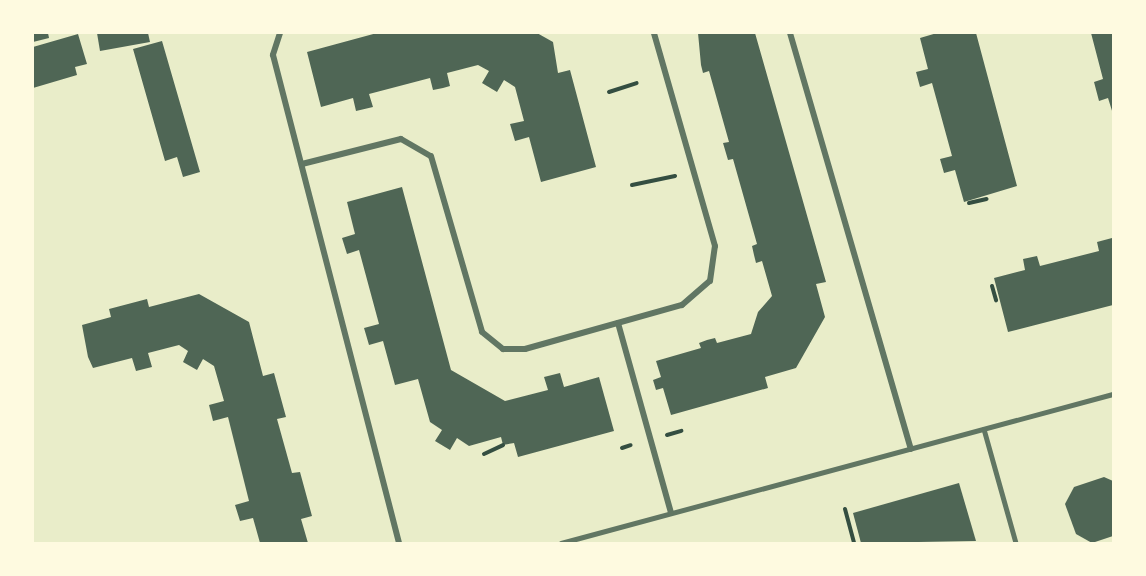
<!DOCTYPE html>
<style>
body{margin:0}
#map{position:relative;width:1146px;height:576px;overflow:hidden;background:#e9edc9;font-family:Overpass,sans-serif}
div>[style]{position:absolute}
.building>*{inset:0;background:#4f6655}
.path>*{height:4px;margin:-2px;padding:0 2px;transform-origin:2px;border-radius:2px;background:#344e41}
.service>*{height:4.5px;margin:-2.25px;padding:0 2.25px;transform-origin:2.25px;border-radius:2.25px;background:#617663}
.minor>*{height:6px;margin:-3px;padding:0 3px;transform-origin:3px;border-radius:3px;background:#617663}
span{translate:-50% -50%;white-space:nowrap;text-align:center;line-height:1.15;-webkit-text-stroke:4.5px #fefae0;paint-order:stroke}
.frame{position:absolute;inset:0;border:34px solid #fefae0;pointer-events:none}
</style>
<div id="map">
<div class="building">
<div style="clip-path:polygon(33px 33px,48px 33px,49px 38px,33px 42px)"></div>
<div style="clip-path:polygon(97px 33px,148px 33px,150px 42px,100px 51px)"></div>
<div style="clip-path:polygon(377px 33px,537px 33px,553px 42px,558px 73px,570px 70px,596px 167px,541px 182px,529px 137px,515px 141px,510px 124px,524px 121px,515px 87px,504px 80px,497px 92px,482px 83px,489px 71px,478px 65px,447px 73px,450px 86px,443px 88px,433px 90px,430px 78px,369px 94px,373px 107px,356px 111px,353px 98px,321px 107px,307px 52px)"></div>
<div style="clip-path:polygon(698px 33px,755px 33px,826px 282px,816px 284px,825px 317px,796px 368px,765px 377px,768px 388px,671px 415px,663px 388px,656px 390px,653px 380px,661px 377px,656px 361px,701px 348px,699px 343px,707px 340px,715px 338px,717px 343px,751px 334px,758px 312px,772px 296px,762px 261px,756px 263px,754px 255px,752px 246px,757px 244px,733px 159px,728px 160px,723px 143px,729px 142px,709px 71px,703px 73px,701px 65px)"></div>
<div style="clip-path:polygon(937px 33px,976px 33px,1017px 186px,964px 202px,955px 170px,944px 173px,940px 159px,952px 156px,932px 83px,920px 87px,916px 72px,928px 69px,920px 38px)"></div>
<div style="clip-path:polygon(1091px 33px,1113px 33px,1113px 114px,1108px 98px,1099px 101px,1094px 82px,1103px 79px)"></div>
<div style="clip-path:polygon(78px 34px,87px 64px,75px 67px,77px 75px,33px 88px,33px 47px)"></div>
<div style="clip-path:polygon(162px 41px,200px 172px,183px 177px,177px 157px,165px 161px,133px 49px)"></div>
<div style="clip-path:polygon(402px 187px,451px 370px,505px 401px,548px 390px,544px 377px,560px 373px,564px 387px,599px 377px,614px 431px,518px 457px,514px 443px,503px 445px,501px 437px,469px 446px,457px 438px,450px 450px,435px 441px,442px 430px,430px 422px,418px 379px,395px 385px,383px 341px,369px 345px,364px 328px,379px 324px,359px 250px,347px 254px,342px 238px,355px 234px,347px 202px)"></div>
<div style="clip-path:polygon(1112px 238px,1113px 305px,1008px 332px,994px 278px,1025px 270px,1023px 259px,1037px 256px,1040px 266px,1099px 251px,1097px 242px)"></div>
<div style="clip-path:polygon(199px 294px,249px 322px,263px 376px,274px 373px,286px 417px,277px 419px,292px 473px,300px 472px,312px 516px,301px 519px,308px 543px,260px 543px,253px 518px,240px 521px,235px 505px,249px 501px,228px 417px,213px 421px,209px 405px,224px 401px,214px 366px,203px 359px,197px 370px,183px 362px,188px 351px,179px 345px,148px 353px,152px 367px,136px 371px,132px 358px,93px 368px,88px 357px,82px 325px,111px 317px,109px 309px,147px 299px,149px 307px)"></div>
<div style="clip-path:polygon(1104px 477px,1113px 481px,1113px 536px,1092px 543px,1076px 534px,1065px 504px,1074px 487px)"></div>
<div style="clip-path:polygon(959px 483px,976px 541px,861px 543px,853px 513px)"></div>
</div>
<div class="path">
<div style="left:609px;top:92px;width:29px;rotate:-18deg"></div>
<div style="left:632px;top:185px;width:44px;rotate:-11.8deg"></div>
<div style="left:969px;top:203px;width:18px;rotate:-13deg"></div>
<div style="left:992px;top:286px;width:15px;rotate:74deg"></div>
<div style="left:667px;top:435px;width:15px;rotate:-16deg"></div>
<div style="left:622px;top:448px;width:9px;rotate:-18deg"></div>
<div style="left:484px;top:454px;width:21px;rotate:-25deg"></div>
<div style="left:845px;top:509px;width:35px;rotate:75deg"></div>
</div>
<div class="service">
<div style="left:984px;top:429px;width:118px;rotate:74.3deg"></div>
<div style="left:561px;top:543px;width:572px;rotate:-15.11deg"></div>
</div>
<div class="minor">
<div style="left:280px;top:33px;width:23px;rotate:108deg"></div>
<div style="left:273px;top:55px;width:504px;rotate:75.52deg"></div>
<div style="left:790px;top:33px;width:433px;rotate:73.8deg"></div>
<div style="left:302px;top:164px;width:102px;rotate:-14.2deg"></div>
<div style="left:401px;top:139px;width:34px;rotate:30deg"></div>
<div style="left:431px;top:156px;width:183px;rotate:73.8deg"></div>
<div style="left:482px;top:332px;width:27px;rotate:39deg"></div>
<div style="left:503px;top:349px;width:22px"></div>
<div style="left:525px;top:349px;width:163px;rotate:-15.7deg"></div>
<div style="left:682px;top:305px;width:37px;rotate:-41deg"></div>
<div style="left:710px;top:281px;width:35px;rotate:-82deg"></div>
<div style="left:715px;top:246px;width:222px;rotate:-106deg"></div>
<div style="left:618px;top:323px;width:197px;rotate:74.4deg"></div>
</div>
<div class="frame"></div>
</div>
